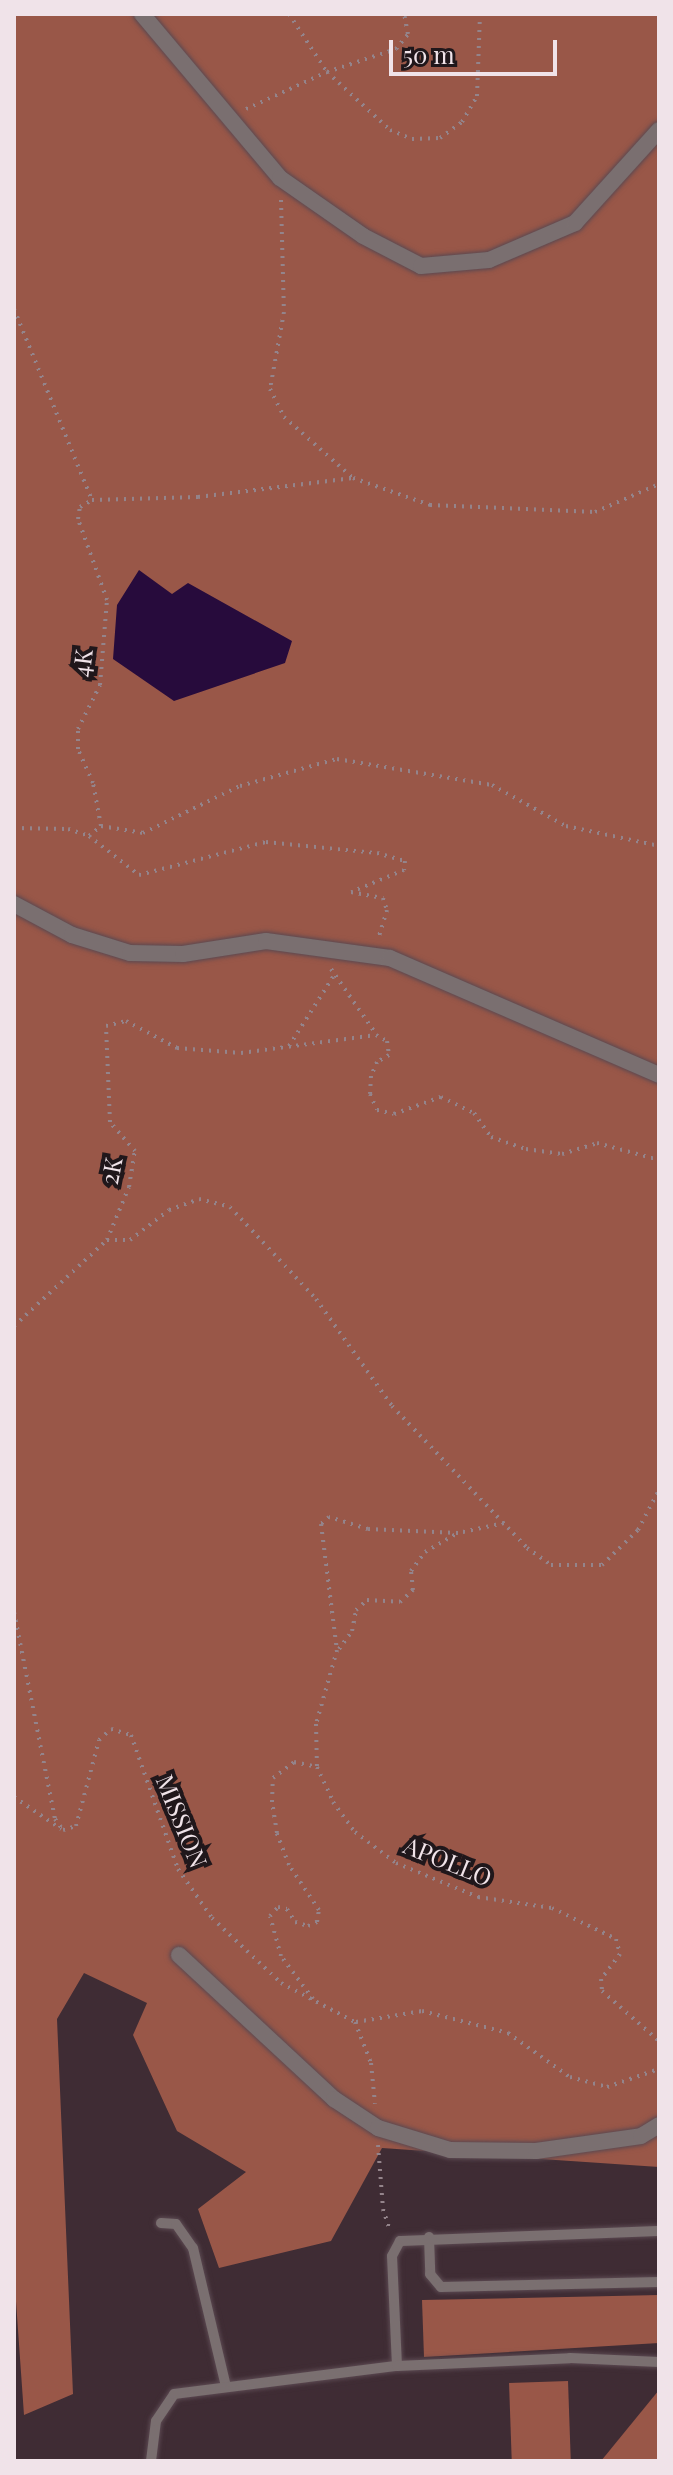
<!DOCTYPE html>
<style>
body{margin:0}
#map{position:relative;width:673px;height:2475px;overflow:hidden;background:#3f2c34;font-family:"Playfair Display",serif}
div>[style]{position:absolute}
.forest>*{inset:0;background:#995748;transform-origin:0 0}
.water>*{inset:0;background:#270b3c}
.path>*{height:4px;margin-top:-2px;transform-origin:0;background:repeating-linear-gradient(90deg,#94848b 0 2px,transparent 0 8px)}
.roads{filter:drop-shadow(0 0 2px #5b4951) drop-shadow(0 0 2px #5b4951)}
.lane>*{height:10px;margin:-5px;padding:0 5px;transform-origin:5px;border-radius:5px;background:#7a6f70}
.street>*{height:16px;margin:-8px;padding:0 8px;transform-origin:8px;border-radius:8px;background:#7a6f70}
span{translate:-50% -50%;white-space:nowrap;text-align:center;line-height:1.15;-webkit-text-stroke:8px #20171b;paint-order:stroke}
.street-label{font-size:24px;color:#f0e3e9}
.frame{position:absolute;inset:0;border:16px solid #f0e3e9;pointer-events:none}
.scale{position:absolute;left:389px;top:40px;width:168px;height:36px;box-sizing:border-box;border:4px solid #f0e3e9;border-top:0;padding-left:10px;font-size:24px;line-height:28px;white-space:nowrap;color:#f0e3e9;-webkit-text-stroke:6px #20171b;paint-order:stroke}
</style>
<div id="map">
<div class="forest">
<div style="clip-path:polygon(14px 14px,659px 14px,659px 2167px,382px 2148px,331px 2241px,219px 2268px,198px 2209px,246px 2172px,177px 2131px,133px 2035px,147px 2003px,84px 1973px,57px 2019px,73px 2394px,24px 2415px,14px 2273px)"></div>
<div style="clip-path:polygon(659px 2295px,659px 2343px,424px 2357px,422px 2300px)"></div>
<div style="left:568px;top:2381px;width:80px;height:59px;rotate:88deg"></div>
<div style="clip-path:polygon(659px 2390px,659px 2461px,601px 2461px)"></div>
</div>
<div class="water">
<div style="clip-path:polygon(139px 570px,172px 594px,188px 583px,292px 641px,285px 663px,174px 701px,113px 659px,117px 605px)"></div>
</div>
<div class="path">
<div style="left:289px;top:14px;width:69px;rotate:56.8deg"></div>
<div style="left:327px;top:72px;width:86px;rotate:42.6deg"></div>
<div style="left:390px;top:130px;width:24px;rotate:22deg"></div>
<div style="left:412px;top:139px;width:28px;rotate:-2deg"></div>
<div style="left:440px;top:138px;width:27px;rotate:-36deg"></div>
<div style="left:462px;top:122px;width:30px;rotate:-60deg"></div>
<div style="left:477px;top:96px;width:82px;rotate:-87.9deg"></div>
<div style="left:246px;top:109px;width:89px;rotate:-24.6deg"></div>
<div style="left:327px;top:72px;width:73px;rotate:-18.4deg"></div>
<div style="left:396px;top:49px;width:19px;rotate:-51deg"></div>
<div style="left:408px;top:34px;width:20px;rotate:-101deg"></div>
<div style="left:281px;top:200px;width:112px;rotate:88.5deg"></div>
<div style="left:284px;top:312px;width:78px;rotate:100.3deg"></div>
<div style="left:270px;top:389px;width:31px;rotate:63deg"></div>
<div style="left:284px;top:417px;width:92px;rotate:41.5deg"></div>
<div style="left:14px;top:309px;width:206px;rotate:67.8deg"></div>
<div style="left:101px;top:826px;width:44px;rotate:-100.5deg"></div>
<div style="left:93px;top:783px;width:37px;rotate:-114deg"></div>
<div style="left:78px;top:749px;width:20px;rotate:-90deg"></div>
<div style="left:78px;top:729px;width:49px;rotate:-63.4deg"></div>
<div style="left:100px;top:685px;width:85px;rotate:-85.3deg"></div>
<div style="left:107px;top:600px;width:86px;rotate:-109.7deg"></div>
<div style="left:78px;top:519px;width:12px;rotate:-81deg"></div>
<div style="left:80px;top:507px;width:14px;rotate:-30deg"></div>
<div style="left:92px;top:500px;width:106px;rotate:-1.6deg"></div>
<div style="left:198px;top:497px;width:156px;rotate:-7deg"></div>
<div style="left:353px;top:478px;width:82px;rotate:19.3deg"></div>
<div style="left:430px;top:505px;width:165px;rotate:2.4deg"></div>
<div style="left:595px;top:512px;width:70px;rotate:-23.6deg"></div>
<div style="left:101px;top:826px;width:43px;rotate:9.5deg"></div>
<div style="left:143px;top:833px;width:108px;rotate:-25.9deg"></div>
<div style="left:240px;top:786px;width:101px;rotate:-15.6deg"></div>
<div style="left:337px;top:759px;width:157px;rotate:9.5deg"></div>
<div style="left:492px;top:785px;width:85px;rotate:29deg"></div>
<div style="left:566px;top:826px;width:95px;rotate:12.1deg"></div>
<div style="left:14px;top:828px;width:54px;rotate:1.1deg"></div>
<div style="left:68px;top:829px;width:22px;rotate:18deg"></div>
<div style="left:89px;top:836px;width:16px;rotate:-40deg"></div>
<div style="left:89px;top:836px;width:63px;rotate:38deg"></div>
<div style="left:139px;top:875px;width:131px;rotate:-14.6deg"></div>
<div style="left:266px;top:842px;width:112px;rotate:5.7deg"></div>
<div style="left:377px;top:853px;width:29px;rotate:16deg"></div>
<div style="left:405px;top:861px;width:9px;rotate:96deg"></div>
<div style="left:404px;top:870px;width:57px;rotate:157.5deg"></div>
<div style="left:351px;top:892px;width:33px;rotate:11deg"></div>
<div style="left:383px;top:898px;width:13px;rotate:72deg"></div>
<div style="left:387px;top:910px;width:28px;rotate:107deg"></div>
<div style="left:331px;top:969px;width:79px;rotate:55.3deg"></div>
<div style="left:289px;top:1046px;width:82px;rotate:-57.5deg"></div>
<div style="left:107px;top:1240px;width:23px"></div>
<div style="left:130px;top:1240px;width:49px;rotate:-37.6deg"></div>
<div style="left:169px;top:1210px;width:32px;rotate:-20deg"></div>
<div style="left:199px;top:1199px;width:32px;rotate:14deg"></div>
<div style="left:230px;top:1207px;width:126px;rotate:46.9deg"></div>
<div style="left:316px;top:1299px;width:131px;rotate:54.6deg"></div>
<div style="left:392px;top:1406px;width:196px;rotate:46.4deg"></div>
<div style="left:527px;top:1548px;width:29px;rotate:35deg"></div>
<div style="left:551px;top:1565px;width:51px"></div>
<div style="left:602px;top:1565px;width:50px;rotate:-44.2deg"></div>
<div style="left:638px;top:1530px;width:45px;rotate:-62.3deg"></div>
<div style="left:14px;top:1326px;width:127px;rotate:-42.8deg"></div>
<div style="left:107px;top:1240px;width:57px;rotate:-67.5deg"></div>
<div style="left:129px;top:1187px;width:36px;rotate:-81deg"></div>
<div style="left:135px;top:1151px;width:38px;rotate:-131deg"></div>
<div style="left:110px;top:1122px;width:96px;rotate:-92.4deg"></div>
<div style="left:106px;top:1026px;width:21px;rotate:-14deg"></div>
<div style="left:126px;top:1021px;width:58px;rotate:27.9deg"></div>
<div style="left:177px;top:1048px;width:64px;rotate:4.5deg"></div>
<div style="left:241px;top:1053px;width:136px;rotate:-7.6deg"></div>
<div style="left:376px;top:1035px;width:13px;rotate:29deg"></div>
<div style="left:387px;top:1041px;width:14px;rotate:82deg"></div>
<div style="left:389px;top:1055px;width:14px;rotate:150deg"></div>
<div style="left:377px;top:1062px;width:15px;rotate:113deg"></div>
<div style="left:371px;top:1076px;width:18px;rotate:93deg"></div>
<div style="left:370px;top:1094px;width:17px;rotate:66deg"></div>
<div style="left:377px;top:1110px;width:17px;rotate:13deg"></div>
<div style="left:394px;top:1114px;width:50px;rotate:-19.9deg"></div>
<div style="left:441px;top:1097px;width:37px;rotate:26deg"></div>
<div style="left:474px;top:1113px;width:29px;rotate:55deg"></div>
<div style="left:491px;top:1137px;width:37px;rotate:19deg"></div>
<div style="left:526px;top:1149px;width:36px;rotate:8deg"></div>
<div style="left:562px;top:1154px;width:37px;rotate:-17deg"></div>
<div style="left:597px;top:1143px;width:64px;rotate:15.3deg"></div>
<div style="left:504px;top:1523px;width:47px;rotate:167.7deg"></div>
<div style="left:458px;top:1533px;width:90px;rotate:-177.5deg"></div>
<div style="left:368px;top:1529px;width:41px;rotate:-162.9deg"></div>
<div style="left:329px;top:1517px;width:11px;rotate:139deg"></div>
<div style="left:321px;top:1524px;width:127px;rotate:82.8deg"></div>
<div style="left:337px;top:1650px;width:77px;rotate:105.8deg"></div>
<div style="left:316px;top:1724px;width:43px;rotate:88.7deg"></div>
<div style="left:317px;top:1767px;width:38px;rotate:65deg"></div>
<div style="left:333px;top:1802px;width:37px;rotate:54deg"></div>
<div style="left:355px;top:1832px;width:51px;rotate:37.1deg"></div>
<div style="left:396px;top:1863px;width:89px;rotate:22.5deg"></div>
<div style="left:478px;top:1897px;width:75px;rotate:8.5deg"></div>
<div style="left:552px;top:1908px;width:71px;rotate:25.8deg"></div>
<div style="left:616px;top:1939px;width:16px;rotate:75deg"></div>
<div style="left:620px;top:1954px;width:31px;rotate:127deg"></div>
<div style="left:601px;top:1979px;width:12px;rotate:85deg"></div>
<div style="left:602px;top:1991px;width:76px;rotate:41.3deg"></div>
<div style="left:14px;top:1612px;width:211px;rotate:78.8deg"></div>
<div style="left:55px;top:1819px;width:14px;rotate:54deg"></div>
<div style="left:63px;top:1830px;width:14px;rotate:-17deg"></div>
<div style="left:76px;top:1826px;width:89px;rotate:-75deg"></div>
<div style="left:99px;top:1740px;width:16px;rotate:-43deg"></div>
<div style="left:111px;top:1729px;width:21px;rotate:17deg"></div>
<div style="left:131px;top:1735px;width:142px;rotate:70.7deg"></div>
<div style="left:178px;top:1869px;width:60px;rotate:55.2deg"></div>
<div style="left:212px;top:1918px;width:95px;rotate:43.3deg"></div>
<div style="left:281px;top:1983px;width:84px;rotate:27.8deg"></div>
<div style="left:355px;top:2022px;width:44px;rotate:68.7deg"></div>
<div style="left:371px;top:2063px;width:41px;rotate:84.4deg"></div>
<div style="left:339px;top:1649px;width:22px;rotate:-54deg"></div>
<div style="left:352px;top:1631px;width:21px;rotate:-79deg"></div>
<div style="left:356px;top:1610px;width:15px;rotate:-42deg"></div>
<div style="left:367px;top:1600px;width:33px;rotate:3deg"></div>
<div style="left:400px;top:1602px;width:18px;rotate:-43deg"></div>
<div style="left:413px;top:1590px;width:19px;rotate:-96deg"></div>
<div style="left:411px;top:1571px;width:24px;rotate:-54deg"></div>
<div style="left:425px;top:1552px;width:36px;rotate:-30deg"></div>
<div style="left:14px;top:1797px;width:57px;rotate:34.2deg"></div>
<div style="left:313px;top:1999px;width:54px;rotate:-126.7deg"></div>
<div style="left:281px;top:1956px;width:41px;rotate:-105.4deg"></div>
<div style="left:270px;top:1916px;width:12px;rotate:-48deg"></div>
<div style="left:278px;top:1907px;width:9px;rotate:13deg"></div>
<div style="left:287px;top:1909px;width:15px;rotate:58deg"></div>
<div style="left:295px;top:1922px;width:14px;rotate:17deg"></div>
<div style="left:308px;top:1926px;width:10px;rotate:-24deg"></div>
<div style="left:317px;top:1922px;width:12px;rotate:-81deg"></div>
<div style="left:319px;top:1910px;width:54px;rotate:-123.7deg"></div>
<div style="left:289px;top:1865px;width:34px;rotate:-111deg"></div>
<div style="left:277px;top:1833px;width:31px;rotate:-99deg"></div>
<div style="left:272px;top:1802px;width:24px;rotate:-88deg"></div>
<div style="left:273px;top:1778px;width:26px;rotate:-37deg"></div>
<div style="left:294px;top:1762px;width:24px;rotate:12deg"></div>
<div style="left:356px;top:2022px;width:67px;rotate:-9.5deg"></div>
<div style="left:422px;top:2011px;width:89px;rotate:14.3deg"></div>
<div style="left:508px;top:2033px;width:76px;rotate:35.4deg"></div>
<div style="left:570px;top:2077px;width:38px;rotate:15deg"></div>
<div style="left:607px;top:2087px;width:55px;rotate:-19.1deg"></div>
<div style="left:378px;top:2145px;width:64px;rotate:85.5deg"></div>
<div style="left:383px;top:2209px;width:23px;rotate:72deg"></div>
</div>
<div class="roads">
<div class="lane">
<div style="left:161px;top:2223px;width:15px;rotate:4deg"></div>
<div style="left:176px;top:2224px;width:29px;rotate:55deg"></div>
<div style="left:193px;top:2248px;width:143px;rotate:76.6deg"></div>
<div style="left:429px;top:2237px;width:37px;rotate:88deg"></div>
<div style="left:430px;top:2274px;width:17px;rotate:50deg"></div>
<div style="left:441px;top:2287px;width:218px;rotate:-1.3deg"></div>
<div style="left:397px;top:2366px;width:110px;rotate:-92.6deg"></div>
<div style="left:392px;top:2256px;width:17px;rotate:-62deg"></div>
<div style="left:400px;top:2241px;width:259px;rotate:-2.2deg"></div>
<div style="left:151px;top:2461px;width:40px;rotate:-82.9deg"></div>
<div style="left:156px;top:2421px;width:32px;rotate:-56deg"></div>
<div style="left:174px;top:2394px;width:225px;rotate:-7.2deg"></div>
<div style="left:397px;top:2366px;width:173px;rotate:-2.6deg"></div>
<div style="left:570px;top:2358px;width:89px;rotate:2.6deg"></div>
</div>
<div class="street">
<div style="left:142px;top:14px;width:214px;rotate:49.9deg"></div>
<div style="left:280px;top:178px;width:101px;rotate:34.9deg"></div>
<div style="left:363px;top:236px;width:65px;rotate:27.3deg"></div>
<div style="left:421px;top:266px;width:68px;rotate:-5deg"></div>
<div style="left:489px;top:260px;width:94px;rotate:-23.3deg"></div>
<div style="left:575px;top:223px;width:125px;rotate:-47.9deg"></div>
<div style="left:14px;top:904px;width:66px;rotate:28.1deg"></div>
<div style="left:72px;top:935px;width:61px;rotate:17.2deg"></div>
<div style="left:130px;top:953px;width:53px;rotate:1.1deg"></div>
<div style="left:183px;top:954px;width:84px;rotate:-8.9deg"></div>
<div style="left:266px;top:941px;width:125px;rotate:7.8deg"></div>
<div style="left:390px;top:958px;width:293px;rotate:23.5deg"></div>
<div style="left:179px;top:1955px;width:212px;rotate:42.9deg"></div>
<div style="left:334px;top:2099px;width:53px;rotate:33.4deg"></div>
<div style="left:378px;top:2128px;width:75px;rotate:17deg"></div>
<div style="left:450px;top:2150px;width:86px;rotate:0.7deg"></div>
<div style="left:536px;top:2151px;width:106px;rotate:-8.1deg"></div>
<div style="left:641px;top:2136px;width:21px;rotate:-31deg"></div>
</div>
</div>
<div class="street-label">
<span style="left:82px;top:663px;rotate:-83deg">4K</span>
<span style="left:111px;top:1171px;rotate:-79deg">2K</span>
<span style="left:182px;top:1821px;rotate:68deg">MISSION</span>
<span style="left:448px;top:1861px;rotate:22deg">APOLLO</span>
</div>
<div class="frame"></div>
<div class="scale">50 m</div>
</div>
